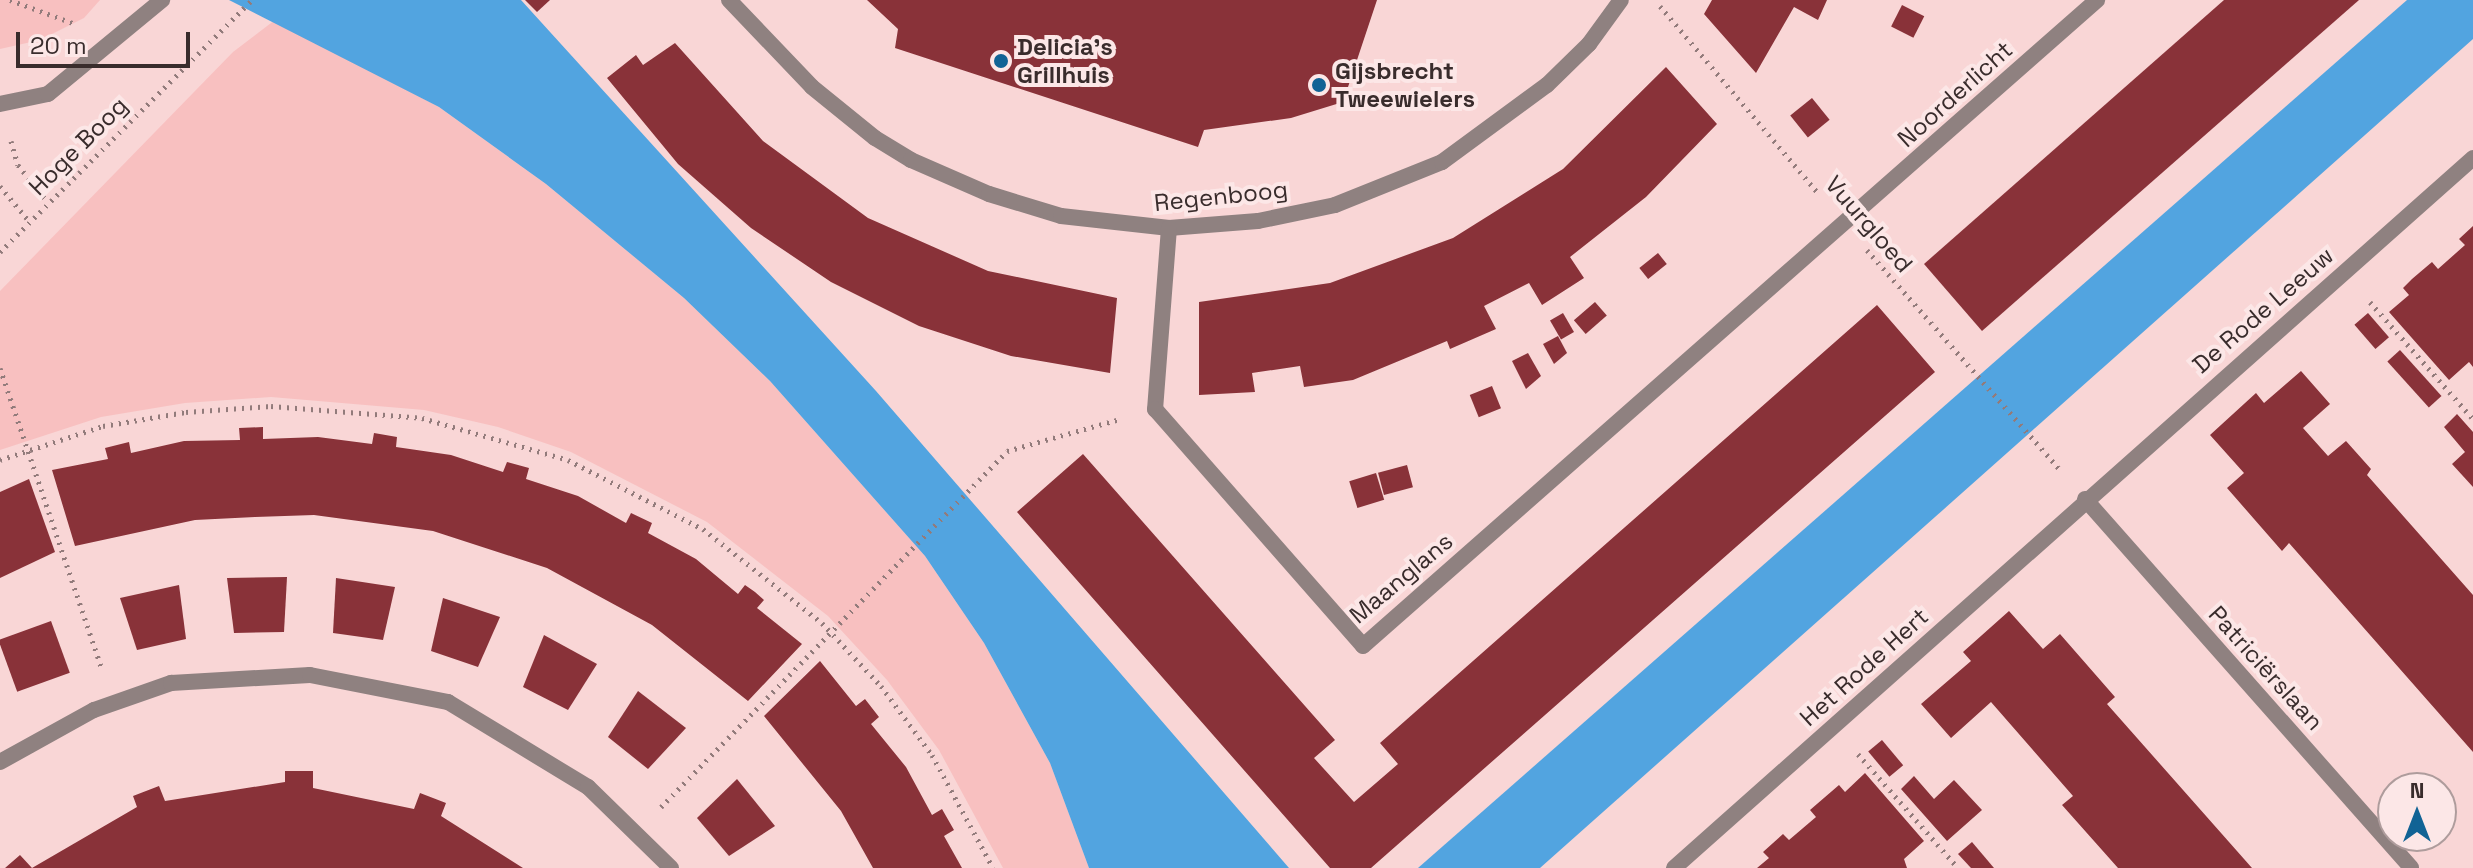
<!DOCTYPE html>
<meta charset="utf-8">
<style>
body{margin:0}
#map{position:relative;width:2473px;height:868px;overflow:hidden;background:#f9d6d6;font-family:"Space Grotesk",sans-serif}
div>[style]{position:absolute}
.green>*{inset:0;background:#f8c0c0}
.water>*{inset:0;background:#52a4e0}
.building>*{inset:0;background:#893239;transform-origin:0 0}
.path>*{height:5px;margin-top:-2.5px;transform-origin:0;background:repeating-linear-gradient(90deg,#927b7b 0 2px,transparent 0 8px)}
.street>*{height:16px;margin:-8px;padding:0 8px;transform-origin:8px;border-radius:8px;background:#8f8180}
.dots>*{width:22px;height:22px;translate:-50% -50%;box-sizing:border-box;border:4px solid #fce7e7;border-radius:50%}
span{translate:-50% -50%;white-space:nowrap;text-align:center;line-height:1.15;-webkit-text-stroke:8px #fce7e7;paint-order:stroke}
.poi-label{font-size:24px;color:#392c2c;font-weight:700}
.left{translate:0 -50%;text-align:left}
.street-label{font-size:24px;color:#392c2c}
.north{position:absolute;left:2377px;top:772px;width:80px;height:80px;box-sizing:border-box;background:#fce7e7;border:2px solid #ae9c9c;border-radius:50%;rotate:0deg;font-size:22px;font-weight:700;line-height:32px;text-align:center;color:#392c2c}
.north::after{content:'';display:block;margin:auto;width:28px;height:36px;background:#116395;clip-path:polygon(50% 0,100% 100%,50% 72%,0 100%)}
.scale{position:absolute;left:16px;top:32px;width:174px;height:36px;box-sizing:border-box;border:4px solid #392c2c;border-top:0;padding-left:10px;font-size:24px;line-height:28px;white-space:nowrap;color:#392c2c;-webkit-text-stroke:6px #fce7e7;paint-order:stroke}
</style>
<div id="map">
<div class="green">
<div style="clip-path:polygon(0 0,100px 0,84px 18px,40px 40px,0 49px)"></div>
<div style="clip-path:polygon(275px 20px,439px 107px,546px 184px,684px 298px,770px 381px,925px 556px,984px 643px,1050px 763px,1089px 868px,1003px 868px,939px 750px,887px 680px,828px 616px,707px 522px,571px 452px,498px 427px,424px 410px,271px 397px,185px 403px,101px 417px,0 450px,0 291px,233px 52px)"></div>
</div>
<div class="water">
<div style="clip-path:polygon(229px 0,521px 0,876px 391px,1289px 868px,1089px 868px,1050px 763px,984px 643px,925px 556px,770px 381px,684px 298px,546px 184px,439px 107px)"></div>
<div style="clip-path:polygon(2407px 0,2473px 0,2473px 39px,1540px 868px,1418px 868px)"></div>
</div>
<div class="building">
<div style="clip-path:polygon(525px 0,550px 0,537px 12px)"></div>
<div style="clip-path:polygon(867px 0,1377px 0,1343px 102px,1291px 118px,1204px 130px,1198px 147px,895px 48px,898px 29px)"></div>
<div style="clip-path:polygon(1712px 0,1827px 0,1818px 20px,1794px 7px,1756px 73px,1704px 14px)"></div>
<div style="clip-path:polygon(2224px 0,2359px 0,1982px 331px,1924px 264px)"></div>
<div style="left:1902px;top:5px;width:25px;height:24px;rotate:27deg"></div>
<div style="clip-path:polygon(675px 43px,763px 141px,868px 218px,988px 271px,1117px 298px,1110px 373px,1011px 356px,919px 326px,831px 282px,751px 228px,678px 164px,607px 78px,636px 55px,643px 65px)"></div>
<div style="clip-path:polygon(1666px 67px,1717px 124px,1646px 197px,1570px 257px,1584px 278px,1542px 305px,1529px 283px,1484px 306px,1496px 329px,1450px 349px,1447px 341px,1353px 380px,1304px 387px,1300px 366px,1252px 373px,1255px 392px,1199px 395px,1199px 302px,1330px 283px,1453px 238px,1563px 169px)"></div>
<div style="left:1812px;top:98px;width:28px;height:28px;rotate:51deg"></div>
<div style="clip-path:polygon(2473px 226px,2473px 367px,2469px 362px,2449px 380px,2389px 312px,2409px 295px,2403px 288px,2412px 279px,2432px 262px,2438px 269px,2465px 245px,2459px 239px)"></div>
<div style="left:1658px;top:253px;width:14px;height:24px;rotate:51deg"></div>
<div style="left:1595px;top:302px;width:18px;height:28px;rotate:49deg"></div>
<div style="clip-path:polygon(1877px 305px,1935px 372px,1371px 868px,1330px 868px,1017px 512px,1083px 454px,1335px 740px,1314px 758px,1354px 802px,1398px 764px,1380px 743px)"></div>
<div style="left:1563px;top:313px;width:22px;height:15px;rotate:60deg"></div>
<div style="left:2368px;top:313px;width:32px;height:18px;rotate:49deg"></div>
<div style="clip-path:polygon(1558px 336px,1567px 353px,1554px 364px,1543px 344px)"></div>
<div style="left:2400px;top:350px;width:62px;height:17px;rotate:48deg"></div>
<div style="clip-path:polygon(1528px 353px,1541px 376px,1526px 389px,1512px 361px)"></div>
<div style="clip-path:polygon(2301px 371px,2330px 404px,2303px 428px,2328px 456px,2346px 441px,2371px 469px,2367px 475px,2473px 595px,2473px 752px,2289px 543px,2282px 551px,2227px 488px,2244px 473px,2210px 435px,2256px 393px,2264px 403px)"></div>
<div style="left:1492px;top:386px;width:24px;height:24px;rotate:68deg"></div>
<div style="clip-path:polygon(2457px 414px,2473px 432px,2473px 487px,2452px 464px,2465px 452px,2444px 427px)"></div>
<div style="clip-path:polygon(263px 427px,263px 439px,318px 437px,372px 444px,374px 433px,397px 437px,396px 447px,451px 455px,503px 472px,507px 462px,529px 468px,526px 479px,578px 496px,626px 523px,631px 513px,652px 523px,648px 533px,696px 559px,738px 594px,745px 585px,755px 592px,764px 600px,757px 608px,802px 644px,748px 701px,652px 625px,547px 568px,433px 531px,314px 515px,255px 517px,195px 520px,75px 546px,52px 470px,108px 459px,105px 448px,129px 442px,131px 453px,184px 441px,240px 440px,239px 428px)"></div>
<div style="left:1407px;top:465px;width:23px;height:30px;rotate:75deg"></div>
<div style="left:1376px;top:473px;width:28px;height:28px;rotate:73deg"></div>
<div style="clip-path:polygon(29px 479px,55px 552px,0 578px,0 492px)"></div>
<div style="clip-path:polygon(287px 577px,284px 632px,234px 633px,227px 578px)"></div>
<div style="clip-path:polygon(336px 578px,395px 587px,383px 640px,333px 633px)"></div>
<div style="clip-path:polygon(179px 585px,186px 639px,137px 650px,120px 598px)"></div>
<div style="clip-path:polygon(443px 598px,500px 617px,478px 667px,431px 651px)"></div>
<div style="clip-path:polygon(2009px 611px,2043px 649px,2060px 634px,2115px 697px,2107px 704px,2252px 868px,2118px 868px,2062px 805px,2073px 796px,1991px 702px,1951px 738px,1921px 704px,1971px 661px,1963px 652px)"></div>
<div style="left:51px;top:621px;width:55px;height:56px;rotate:70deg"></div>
<div style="clip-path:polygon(544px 635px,597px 664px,568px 710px,523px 687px)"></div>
<div style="clip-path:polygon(820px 661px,856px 706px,865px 699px,879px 717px,871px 724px,906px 767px,932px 815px,942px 809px,954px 830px,944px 836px,962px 868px,873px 868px,841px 811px,764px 716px)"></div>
<div style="clip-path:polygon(638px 691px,686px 728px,648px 769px,608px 737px)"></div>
<div style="left:1882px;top:740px;width:33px;height:18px;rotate:50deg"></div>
<div style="clip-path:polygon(285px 771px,313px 771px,313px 788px,414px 809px,420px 793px,446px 803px,441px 816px,523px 868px,5px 868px,20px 855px,32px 868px,137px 807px,133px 796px,159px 786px,165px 801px,285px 782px)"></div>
<div style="clip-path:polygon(1865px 773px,1924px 841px,1904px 859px,1907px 868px,1757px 868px,1769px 858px,1763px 852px,1783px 834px,1789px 840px,1816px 817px,1810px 810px,1839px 785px,1845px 792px)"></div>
<div style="clip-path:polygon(1914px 776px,1934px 799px,1954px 780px,1982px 810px,1947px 841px,1901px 789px)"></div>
<div style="clip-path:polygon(737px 779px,775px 826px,729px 856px,697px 818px)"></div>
<div style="clip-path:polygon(1972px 842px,1994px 868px,1971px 868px,1958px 854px)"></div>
</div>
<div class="path">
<div style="left:10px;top:0;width:67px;rotate:20.1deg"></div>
<div style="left:1660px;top:6px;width:246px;rotate:49.8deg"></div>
<div style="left:11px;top:141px;width:25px;rotate:74deg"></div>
<div style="left:18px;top:165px;width:46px;rotate:51.1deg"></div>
<div style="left:0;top:186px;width:45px;rotate:50.4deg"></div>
<div style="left:1867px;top:250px;width:294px;rotate:48.7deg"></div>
<div style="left:0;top:252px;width:356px;rotate:-45deg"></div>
<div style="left:2370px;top:302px;width:156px;rotate:48.6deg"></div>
<div style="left:0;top:368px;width:316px;rotate:71.3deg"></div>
<div style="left:0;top:460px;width:108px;rotate:-18.3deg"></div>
<div style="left:103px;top:426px;width:84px;rotate:-9.6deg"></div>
<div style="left:186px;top:412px;width:85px;rotate:-4deg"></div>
<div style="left:271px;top:406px;width:151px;rotate:4.5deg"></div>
<div style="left:422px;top:418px;width:152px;rotate:16deg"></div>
<div style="left:568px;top:460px;width:152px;rotate:27.1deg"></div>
<div style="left:703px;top:529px;width:152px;rotate:38.3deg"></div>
<div style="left:822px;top:623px;width:86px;rotate:46.9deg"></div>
<div style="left:881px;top:686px;width:86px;rotate:53.5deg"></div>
<div style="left:932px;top:755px;width:128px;rotate:61.6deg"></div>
<div style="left:1858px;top:754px;width:152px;rotate:48.7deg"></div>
<div style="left:661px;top:807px;width:496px;rotate:-45.8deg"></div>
<div style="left:1007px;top:451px;width:117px;rotate:-15.8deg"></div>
</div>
<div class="street">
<div style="left:729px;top:0;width:120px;rotate:46.3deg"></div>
<div style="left:812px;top:87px;width:81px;rotate:39deg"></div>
<div style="left:875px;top:138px;width:42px;rotate:31.4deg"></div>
<div style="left:911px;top:160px;width:85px;rotate:23.6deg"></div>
<div style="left:989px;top:194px;width:75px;rotate:17deg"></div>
<div style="left:1061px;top:216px;width:109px;rotate:6.3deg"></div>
<div style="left:1169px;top:228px;width:89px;rotate:-4.5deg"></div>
<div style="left:1258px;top:221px;width:79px;rotate:-11.7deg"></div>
<div style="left:1335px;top:205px;width:115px;rotate:-21.9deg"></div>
<div style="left:1442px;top:162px;width:130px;rotate:-36.3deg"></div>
<div style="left:1547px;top:85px;width:59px;rotate:-44.3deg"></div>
<div style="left:1589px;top:44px;width:54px;rotate:-54deg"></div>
<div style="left:0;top:104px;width:49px;rotate:-11.8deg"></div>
<div style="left:48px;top:94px;width:148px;rotate:-39.5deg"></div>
<div style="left:1169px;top:228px;width:182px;rotate:94.4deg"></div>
<div style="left:1155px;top:409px;width:315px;rotate:48.7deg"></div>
<div style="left:1363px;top:646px;width:978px;rotate:-41.35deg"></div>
<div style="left:2085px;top:499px;width:492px;rotate:48.5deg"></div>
<div style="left:0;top:762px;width:107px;rotate:-29deg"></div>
<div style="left:94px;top:710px;width:82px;rotate:-19.3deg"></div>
<div style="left:171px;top:683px;width:139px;rotate:-3.3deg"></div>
<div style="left:310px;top:675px;width:141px;rotate:11.1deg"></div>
<div style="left:448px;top:702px;width:164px;rotate:31.3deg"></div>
<div style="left:588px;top:787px;width:116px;rotate:44.3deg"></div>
<div style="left:1674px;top:868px;width:1069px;rotate:-41.62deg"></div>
</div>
<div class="dots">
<div style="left:1001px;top:61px;background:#116395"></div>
<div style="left:1319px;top:85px;background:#116395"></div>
</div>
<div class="poi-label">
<span class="left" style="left:1017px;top:61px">Delicia's<br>Grillhuis</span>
<span class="left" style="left:1335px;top:85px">Gijsbrecht<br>Tweewielers</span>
</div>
<div class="street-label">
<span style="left:1955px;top:94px;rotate:-42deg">Noorderlicht</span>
<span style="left:78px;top:146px;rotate:-45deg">Hoge Boog</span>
<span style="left:1221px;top:196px;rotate:-6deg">Regenboog</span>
<span style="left:1869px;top:224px;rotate:49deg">Vuurgloed</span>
<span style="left:2263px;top:310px;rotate:-41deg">De Rode Leeuw</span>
<span style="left:1401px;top:578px;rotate:-40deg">Maanglans</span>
<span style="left:1864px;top:667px;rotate:-42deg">Het Rode Hert</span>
<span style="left:2266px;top:668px;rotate:48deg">Patriciërslaan</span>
</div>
<div class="north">N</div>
<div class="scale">20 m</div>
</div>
